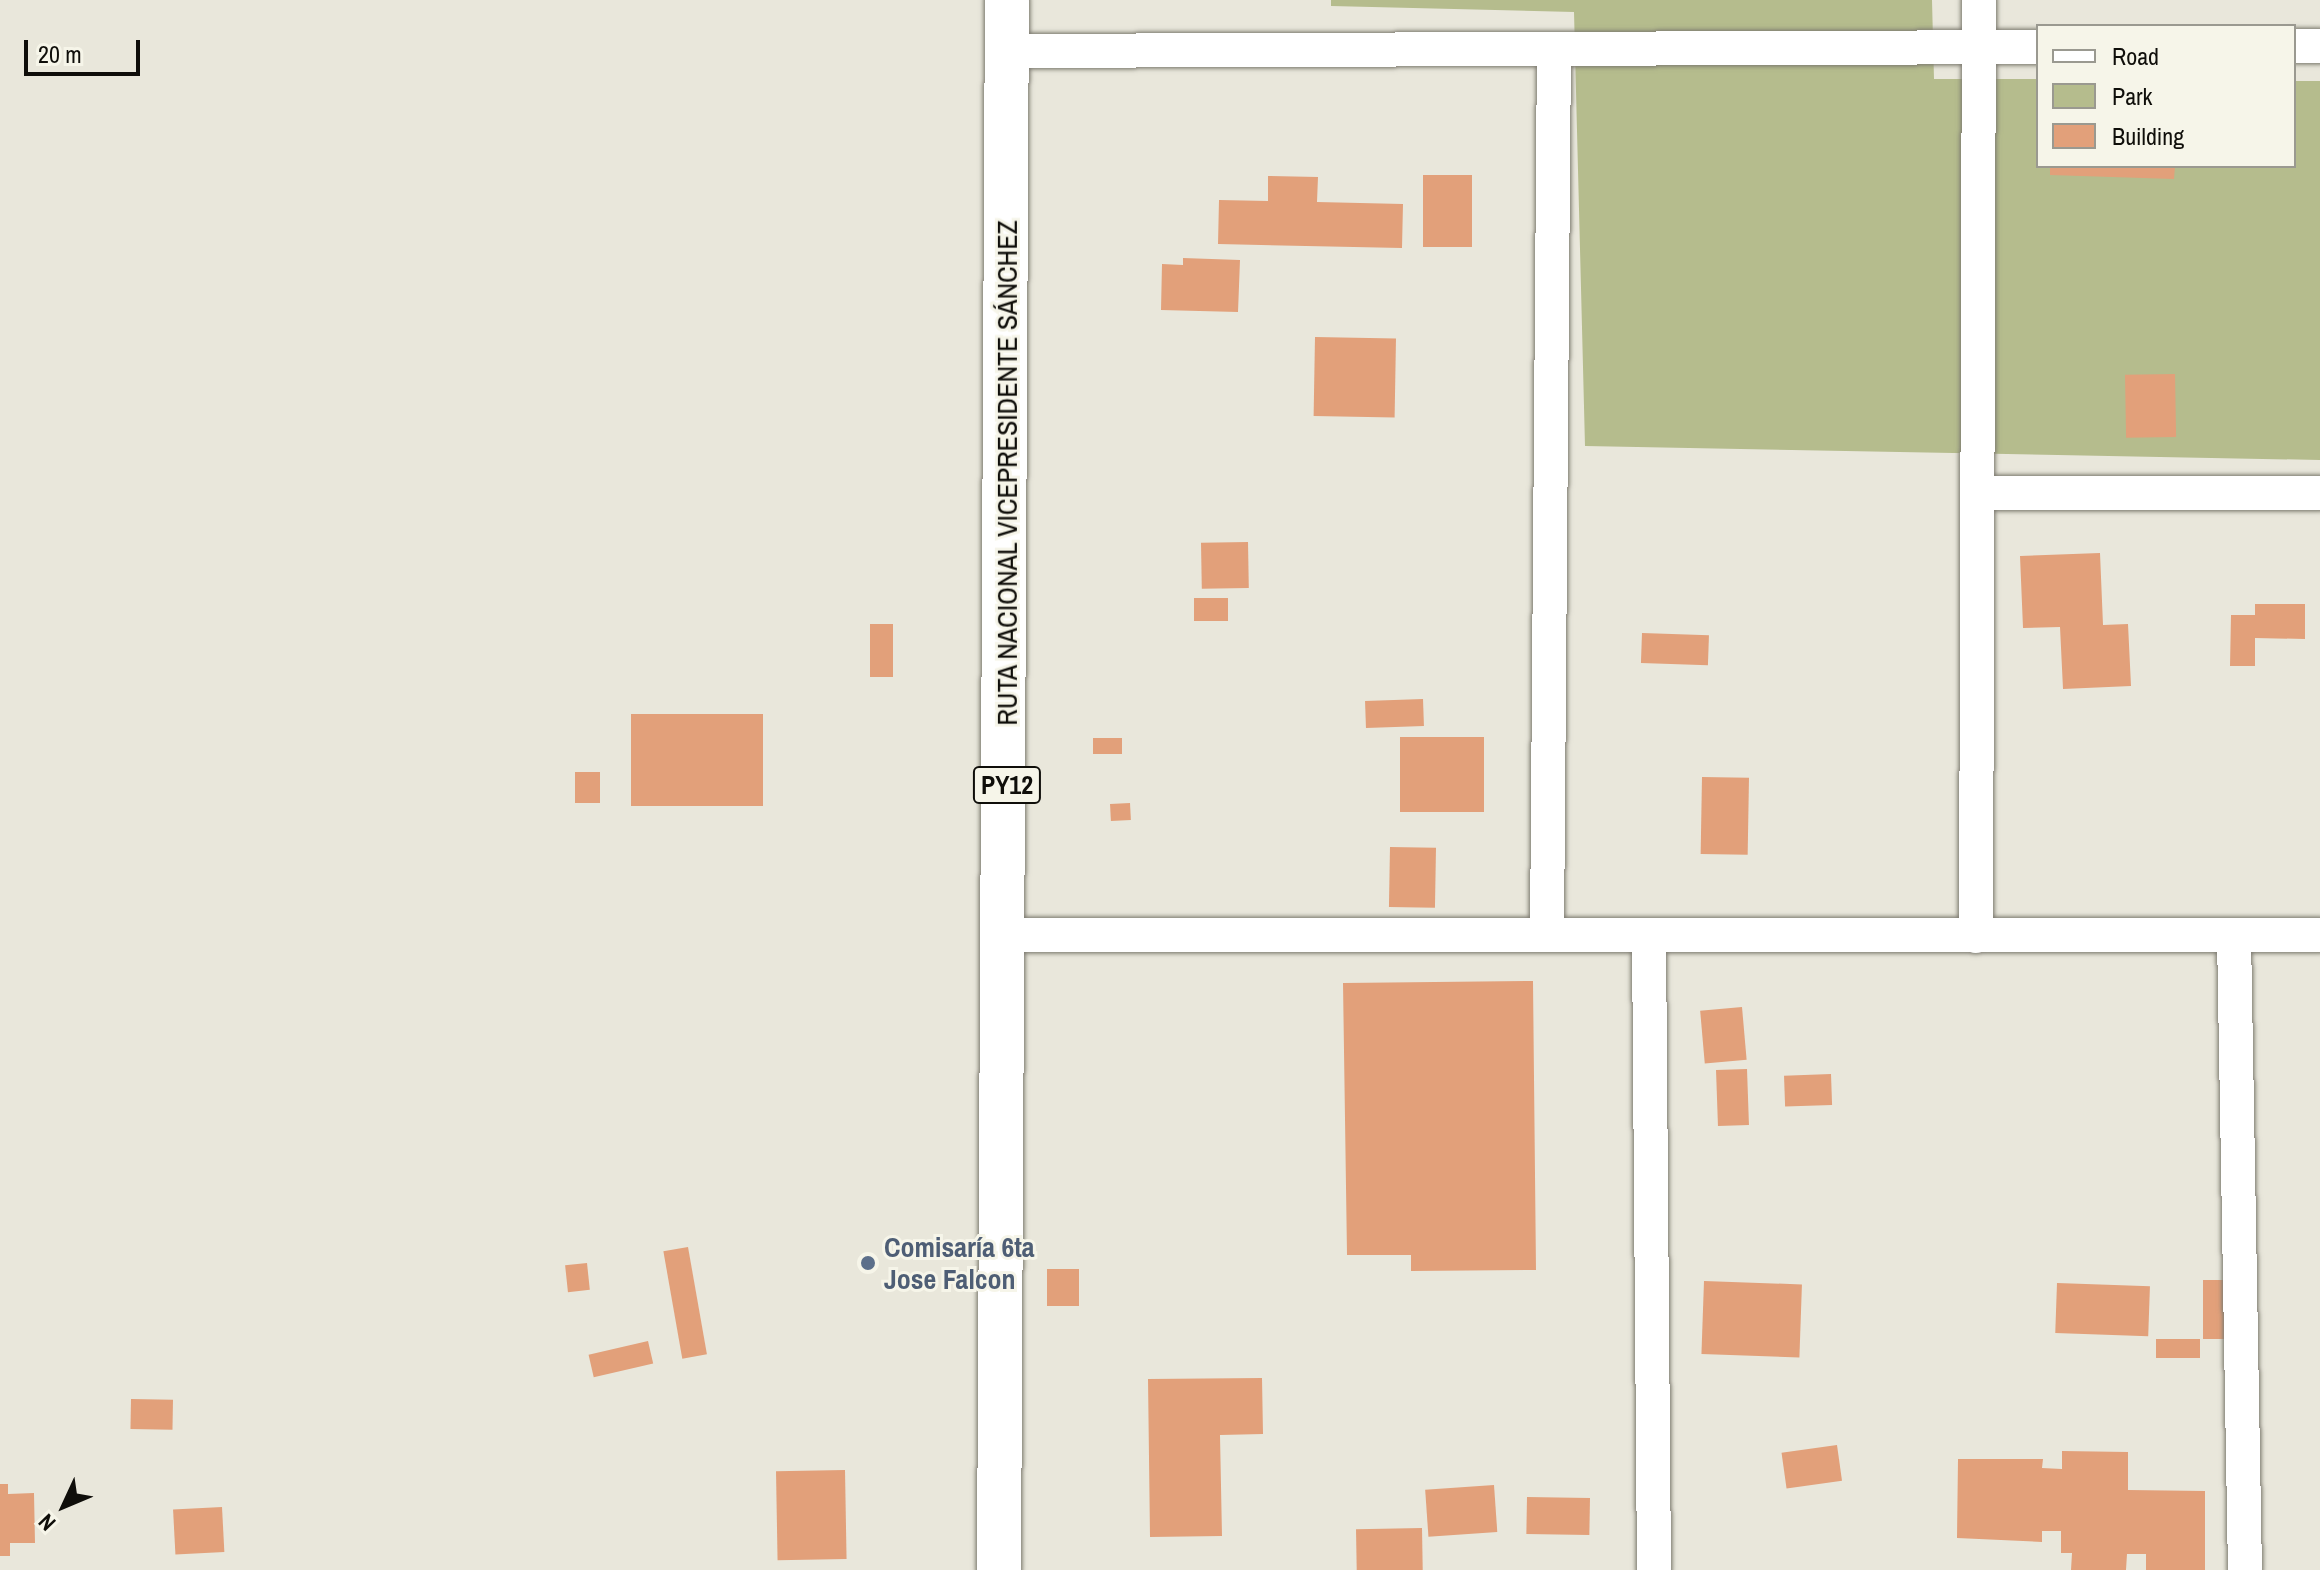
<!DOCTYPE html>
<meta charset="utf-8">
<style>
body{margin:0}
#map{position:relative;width:2320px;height:1570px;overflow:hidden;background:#e9e7db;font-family:"Archivo Narrow",sans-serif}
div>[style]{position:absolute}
.green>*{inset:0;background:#b5bc8d}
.building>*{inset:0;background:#e2a07a;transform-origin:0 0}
.roads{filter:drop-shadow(0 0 2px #7e7c71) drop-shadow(0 0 2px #7e7c71)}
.street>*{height:34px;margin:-17px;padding:0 17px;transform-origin:17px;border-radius:17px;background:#fff}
.highway>*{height:44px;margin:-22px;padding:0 22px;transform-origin:22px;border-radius:22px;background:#fff}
.dots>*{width:22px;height:22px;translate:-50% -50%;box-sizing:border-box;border:4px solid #f6f5e9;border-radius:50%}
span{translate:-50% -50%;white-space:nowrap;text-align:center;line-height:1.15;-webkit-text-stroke:6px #f6f5e9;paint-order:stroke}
.shield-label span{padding:2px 6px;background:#f6f5e9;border:2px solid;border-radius:6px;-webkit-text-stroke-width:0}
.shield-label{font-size:26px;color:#0f0e0a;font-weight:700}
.street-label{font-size:28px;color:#0f0e0a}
.service-label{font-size:28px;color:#4e5e75;font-weight:700}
.left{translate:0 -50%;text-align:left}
.legend{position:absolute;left:2036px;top:24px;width:260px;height:144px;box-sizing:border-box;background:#f6f5e9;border:2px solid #9a9990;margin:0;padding:10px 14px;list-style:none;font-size:24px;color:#0f0e0a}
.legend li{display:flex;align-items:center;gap:16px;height:40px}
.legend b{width:40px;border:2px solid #9a9990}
.north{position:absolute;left:24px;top:1466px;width:80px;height:80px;-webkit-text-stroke:6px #f6f5e9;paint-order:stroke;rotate:226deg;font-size:22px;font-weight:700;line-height:32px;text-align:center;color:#0f0e0a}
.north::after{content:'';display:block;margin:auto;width:28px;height:36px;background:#0f0e0a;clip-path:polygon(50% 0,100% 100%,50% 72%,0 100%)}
.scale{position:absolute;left:24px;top:40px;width:116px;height:36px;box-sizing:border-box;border:4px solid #0f0e0a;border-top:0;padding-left:10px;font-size:24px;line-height:28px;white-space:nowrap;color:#0f0e0a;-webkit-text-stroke:6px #f6f5e9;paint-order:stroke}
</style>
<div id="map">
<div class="green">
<div style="clip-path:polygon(1331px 0,1932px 0,1934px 79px,2038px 79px,2038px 166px,2294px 166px,2294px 81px,2320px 81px,2320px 460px,1585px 446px,1574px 12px,1331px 6px)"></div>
</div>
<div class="building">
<div style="clip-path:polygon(2050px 166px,2175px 166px,2174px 179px,2050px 175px)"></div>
<div style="left:1423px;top:175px;width:49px;height:72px"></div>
<div style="clip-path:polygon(1268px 176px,1318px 177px,1317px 202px,1403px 204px,1402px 248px,1218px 244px,1219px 200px,1268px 201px)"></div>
<div style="clip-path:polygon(1183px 258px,1240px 260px,1238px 312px,1161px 310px,1162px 264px,1183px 265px)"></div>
<div style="left:1315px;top:337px;width:81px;height:79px;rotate:1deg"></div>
<div style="left:2175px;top:374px;width:63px;height:50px;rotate:89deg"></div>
<div style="left:1248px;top:542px;width:46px;height:47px;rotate:89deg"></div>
<div style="clip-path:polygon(2100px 553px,2103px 625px,2128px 624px,2131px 686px,2063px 689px,2060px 627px,2023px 628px,2020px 556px)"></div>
<div style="left:1228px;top:598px;width:23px;height:34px;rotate:90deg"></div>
<div style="clip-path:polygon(2255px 604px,2305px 604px,2305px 639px,2255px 638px,2255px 666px,2230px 666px,2231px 615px,2255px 615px)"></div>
<div style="left:870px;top:624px;width:23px;height:53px"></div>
<div style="left:1642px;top:633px;width:67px;height:30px;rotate:2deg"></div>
<div style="left:1423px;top:699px;width:27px;height:58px;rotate:88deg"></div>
<div style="left:631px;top:714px;width:132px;height:92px"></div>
<div style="left:1400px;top:737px;width:84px;height:75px"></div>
<div style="left:1093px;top:738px;width:29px;height:16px"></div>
<div style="left:575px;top:772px;width:25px;height:31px"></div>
<div style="left:1702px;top:777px;width:47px;height:77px;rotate:1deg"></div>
<div style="left:1130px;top:803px;width:17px;height:20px;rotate:87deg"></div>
<div style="left:1390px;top:847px;width:46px;height:60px;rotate:1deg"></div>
<div style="clip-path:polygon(1533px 981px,1536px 1270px,1411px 1271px,1411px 1255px,1347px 1255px,1343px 983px)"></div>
<div style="left:1742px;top:1007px;width:53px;height:42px;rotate:85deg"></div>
<div style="left:1747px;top:1069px;width:56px;height:31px;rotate:88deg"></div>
<div style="left:1831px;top:1074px;width:31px;height:47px;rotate:88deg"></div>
<div style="left:688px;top:1247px;width:109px;height:25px;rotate:80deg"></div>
<div style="left:587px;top:1263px;width:27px;height:22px;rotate:84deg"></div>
<div style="left:1047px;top:1269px;width:32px;height:37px"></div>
<div style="left:2203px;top:1280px;width:21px;height:59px"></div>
<div style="left:1704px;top:1281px;width:98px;height:73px;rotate:2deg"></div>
<div style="left:2057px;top:1283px;width:93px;height:50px;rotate:2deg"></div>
<div style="left:2156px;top:1339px;width:44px;height:19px"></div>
<div style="left:648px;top:1341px;width:23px;height:61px;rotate:77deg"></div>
<div style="clip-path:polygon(1262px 1378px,1263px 1434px,1220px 1435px,1222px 1536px,1150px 1537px,1148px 1379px)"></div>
<div style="left:131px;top:1399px;width:42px;height:30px;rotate:1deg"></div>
<div style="left:1837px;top:1445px;width:36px;height:56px;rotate:82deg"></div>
<div style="clip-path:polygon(2062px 1451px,2128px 1452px,2128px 1490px,2205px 1491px,2205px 1570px,2146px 1570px,2146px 1554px,2127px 1554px,2126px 1570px,2071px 1570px,2072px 1553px,2061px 1553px,2061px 1531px,2042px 1531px,2042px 1542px,1957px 1538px,1958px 1459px,2043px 1459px,2042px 1468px,2062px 1469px)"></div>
<div style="left:845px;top:1470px;width:89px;height:69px;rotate:89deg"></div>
<div style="clip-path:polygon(0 1484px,8px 1484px,8px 1494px,34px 1493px,35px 1543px,10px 1543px,10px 1556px,0 1556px)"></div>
<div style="left:1494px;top:1485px;width:47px;height:69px;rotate:86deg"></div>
<div style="left:1527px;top:1497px;width:63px;height:37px;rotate:1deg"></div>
<div style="left:222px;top:1507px;width:45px;height:49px;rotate:87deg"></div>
<div style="left:1422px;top:1528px;width:42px;height:66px;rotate:89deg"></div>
</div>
<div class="roads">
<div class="street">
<div style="left:2294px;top:46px;width:26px"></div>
<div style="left:1007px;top:51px;width:1031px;rotate:-0.22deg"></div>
<div style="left:1977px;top:493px;width:343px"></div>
<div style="left:1007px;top:935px;width:1313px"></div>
<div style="left:1547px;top:935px;width:885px;rotate:-89.55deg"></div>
<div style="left:2234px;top:935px;width:635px;rotate:89.01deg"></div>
<div style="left:1976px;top:936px;width:936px;rotate:-89.82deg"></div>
<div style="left:1649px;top:937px;width:633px;rotate:89.55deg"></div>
</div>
<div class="highway">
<div style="left:999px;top:1570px;width:1570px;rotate:-89.71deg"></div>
</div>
</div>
<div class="dots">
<div style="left:868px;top:1263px;background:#5c6f8a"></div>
</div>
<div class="shield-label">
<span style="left:1007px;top:785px">PY12</span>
</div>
<div class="street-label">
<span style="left:1007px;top:473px;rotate:-90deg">RUTA NACIONAL VICEPRESIDENTE SÁNCHEZ</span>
</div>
<div class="service-label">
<span class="left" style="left:884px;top:1263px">Comisaría 6ta<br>Jose Falcon</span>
</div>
<ul class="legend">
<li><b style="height:10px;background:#fff"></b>Road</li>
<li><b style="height:22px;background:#b5bc8d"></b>Park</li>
<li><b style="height:22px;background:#e2a07a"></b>Building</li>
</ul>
<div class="north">N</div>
<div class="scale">20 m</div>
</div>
